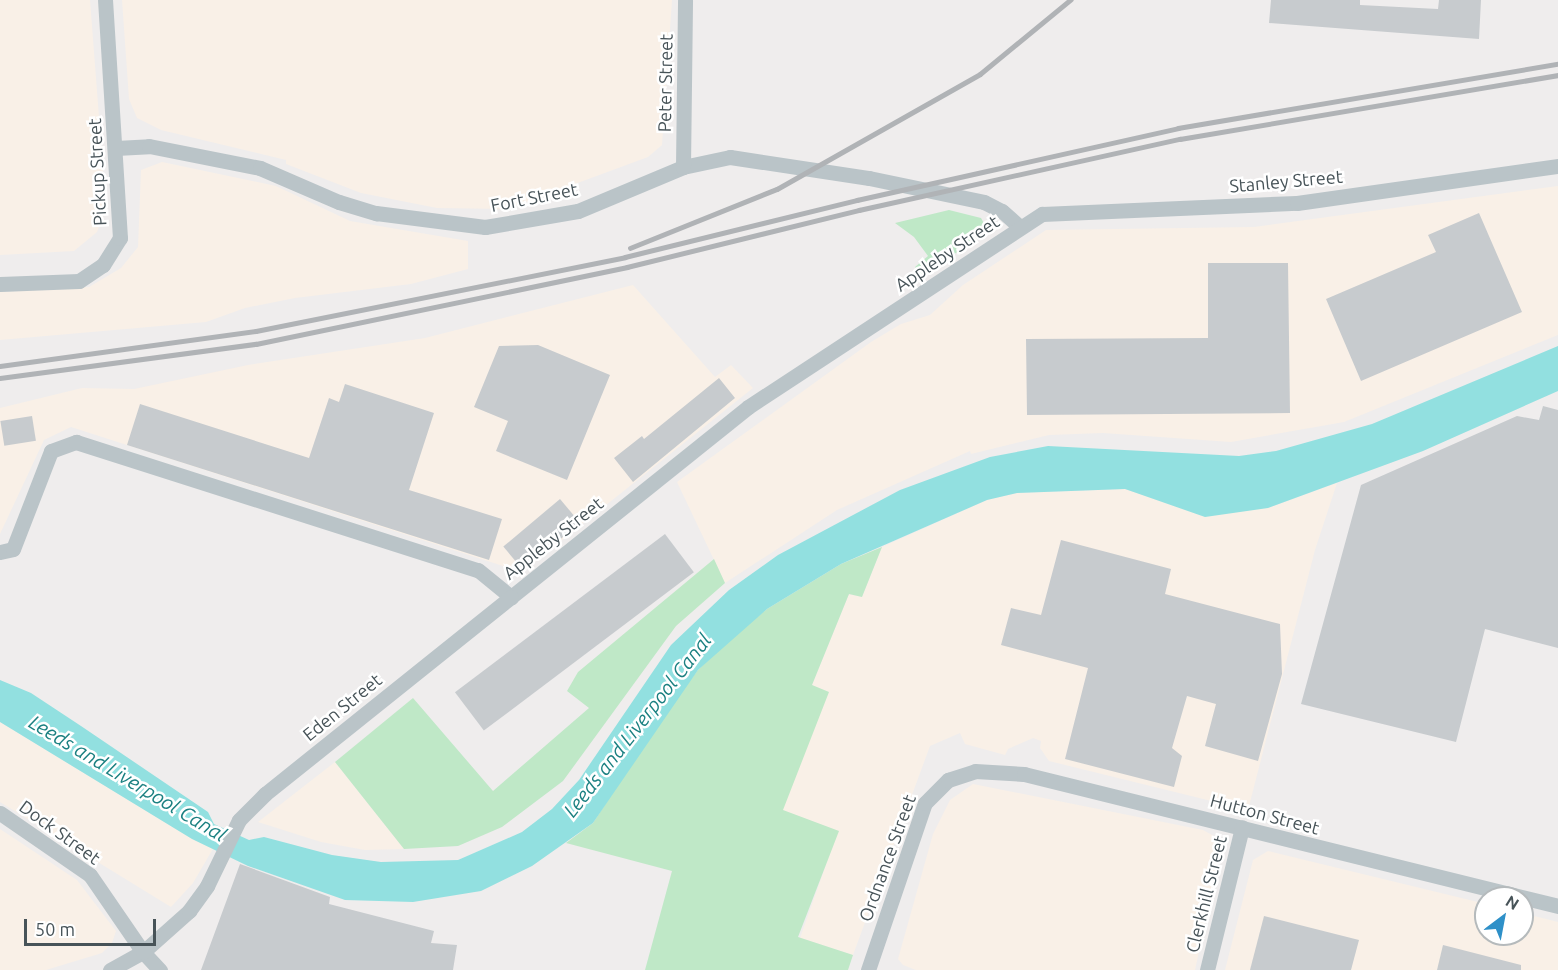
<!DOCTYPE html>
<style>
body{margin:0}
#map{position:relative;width:1558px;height:970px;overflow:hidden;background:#efeded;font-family:Ubuntu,sans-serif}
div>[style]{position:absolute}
.commercial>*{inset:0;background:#f9f0e7}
.green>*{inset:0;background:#bfe8c7}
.water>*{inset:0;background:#92e0e0}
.building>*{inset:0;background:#c7cbce;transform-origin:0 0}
.minor>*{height:15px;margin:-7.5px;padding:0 7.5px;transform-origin:7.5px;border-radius:7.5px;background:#bac4c8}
.rail>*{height:4.5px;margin:-2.25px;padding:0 2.25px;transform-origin:2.25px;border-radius:2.25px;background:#b0b3b6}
span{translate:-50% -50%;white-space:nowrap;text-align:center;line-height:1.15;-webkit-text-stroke:5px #fff;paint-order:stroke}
.street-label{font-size:18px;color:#475358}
.water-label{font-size:20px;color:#1b8081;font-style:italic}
.north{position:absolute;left:1474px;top:886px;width:60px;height:60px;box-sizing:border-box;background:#fff;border:2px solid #b5babc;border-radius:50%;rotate:32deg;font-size:16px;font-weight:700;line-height:24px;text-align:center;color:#475358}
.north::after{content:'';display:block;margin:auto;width:21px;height:27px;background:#2e90c8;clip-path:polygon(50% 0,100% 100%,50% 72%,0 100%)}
.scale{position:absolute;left:24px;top:919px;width:132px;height:27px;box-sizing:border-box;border:3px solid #475358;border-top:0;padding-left:8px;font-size:18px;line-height:21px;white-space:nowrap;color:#475358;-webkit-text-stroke:4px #fff;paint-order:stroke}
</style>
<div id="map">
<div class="commercial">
<div style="clip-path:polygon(0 0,90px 0,106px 208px,97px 232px,74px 251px,0 255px)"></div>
<div style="clip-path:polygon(122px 0,672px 0,662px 145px,648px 157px,507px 209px,437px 208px,361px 193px,286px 164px,286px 160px,161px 130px,137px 118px,129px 99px)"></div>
<div style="clip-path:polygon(162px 162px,276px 186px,350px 221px,468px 241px,468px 269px,411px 284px,295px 298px,245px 308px,206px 322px,0 340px,0 292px,89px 287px,121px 268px,138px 247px,141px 170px)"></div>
<div style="clip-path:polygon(1558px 186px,1558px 335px,1344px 422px,1231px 442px,1103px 433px,1049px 435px,971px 454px,970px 451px,837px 510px,725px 583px,677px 482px,871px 342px,901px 324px,930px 315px,963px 285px,1046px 230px,1254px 227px)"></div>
<div style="clip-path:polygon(633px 285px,715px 377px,731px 365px,753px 388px,522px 572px,71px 427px,44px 440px,0 534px,0 408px,82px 388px,134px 389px,248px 365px,425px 338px)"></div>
<div style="clip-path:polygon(1337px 483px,1315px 550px,1248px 810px,1049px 761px,1040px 748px,1041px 741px,1033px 738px,1008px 749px,1005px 755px,965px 744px,960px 733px,930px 746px,853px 955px,800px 938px,838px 831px,782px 810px,828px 692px,812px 685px,849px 594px,862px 597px,882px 547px,987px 500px,1017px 493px,1125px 489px,1168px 503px,1268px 508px)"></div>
<div style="clip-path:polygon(0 722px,176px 829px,214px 847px,193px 883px,171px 907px,0 802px)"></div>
<div style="clip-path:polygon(335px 762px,404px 849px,365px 850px,321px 842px,258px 822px)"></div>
<div style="clip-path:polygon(973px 784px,1203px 830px,1223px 841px,1195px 970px,916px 970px,903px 965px,898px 959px,933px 834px,950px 800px)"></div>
<div style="clip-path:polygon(0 829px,77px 880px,116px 931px,112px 943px,102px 953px,46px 970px,0 970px)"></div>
<div style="clip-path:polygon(1268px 851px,1486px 904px,1486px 934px,1522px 934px,1522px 913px,1558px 922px,1558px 970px,1225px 970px,1253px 860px)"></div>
</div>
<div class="green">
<div style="clip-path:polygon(949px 210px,981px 218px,988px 231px,922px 276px,915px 267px,928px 256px,914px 237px,895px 223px)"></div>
<div style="clip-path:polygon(882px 547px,862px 597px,849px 594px,812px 685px,829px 692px,783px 810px,839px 831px,798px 937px,853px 955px,848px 970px,645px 970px,672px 871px,566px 843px,593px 823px,665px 713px,698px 670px,729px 640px,767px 609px,841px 564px)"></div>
<div style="clip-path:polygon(714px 559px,725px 583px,676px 626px,563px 781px,502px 827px,458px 846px,404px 849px,335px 762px,413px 698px,493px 791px,589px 708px,567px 691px,578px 672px)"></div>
</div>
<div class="water">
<div style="clip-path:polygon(1558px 346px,1558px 391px,1423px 451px,1268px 508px,1205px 517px,1125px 489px,1017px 493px,987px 500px,841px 564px,767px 609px,698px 670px,593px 823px,532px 866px,481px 891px,413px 902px,345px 900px,248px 866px,192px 839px,0 722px,0 680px,31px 693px,81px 726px,208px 812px,214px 824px,249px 840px,264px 837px,332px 855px,381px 862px,458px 860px,522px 832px,552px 809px,579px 780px,671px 645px,729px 590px,778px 555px,900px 490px,990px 457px,1048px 446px,1239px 456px,1276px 451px,1372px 424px)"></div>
</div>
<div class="building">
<div style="clip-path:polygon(1271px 0,1360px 0,1360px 5px,1438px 9px,1439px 0,1481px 0,1479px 39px,1269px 23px)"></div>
<div style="clip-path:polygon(1479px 213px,1522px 312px,1361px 381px,1326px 299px,1436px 252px,1428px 235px)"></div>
<div style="clip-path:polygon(1208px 263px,1288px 263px,1290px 413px,1027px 415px,1026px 339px,1208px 338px)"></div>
<div style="clip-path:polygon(538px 345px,610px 375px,567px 480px,496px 451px,508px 421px,474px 407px,499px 346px)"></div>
<div style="clip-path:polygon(719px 378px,735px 398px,633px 482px,614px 458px,642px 436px,644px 439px)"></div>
<div style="clip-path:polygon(345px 384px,434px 413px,409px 490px,502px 519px,489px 560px,127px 445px,140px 404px,309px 458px,329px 398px,339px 402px)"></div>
<div style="clip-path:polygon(1543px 406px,1558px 410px,1558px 648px,1485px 629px,1456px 742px,1301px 704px,1361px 485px,1517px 416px,1539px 420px)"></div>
<div style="left:32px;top:416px;width:25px;height:32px;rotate:81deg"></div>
<div style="left:560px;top:499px;width:31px;height:74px;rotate:50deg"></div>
<div style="left:665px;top:534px;width:48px;height:263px;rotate:53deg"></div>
<div style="clip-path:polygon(1061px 540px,1171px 569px,1165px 594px,1280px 624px,1282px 674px,1258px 761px,1205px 746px,1216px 704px,1187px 696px,1172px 748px,1182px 756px,1174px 787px,1065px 759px,1088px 668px,1001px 645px,1011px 608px,1041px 615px)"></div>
<div style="clip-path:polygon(240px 864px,330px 897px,329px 904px,434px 931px,431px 943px,457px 945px,453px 970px,201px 970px)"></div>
<div style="clip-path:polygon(1264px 916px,1359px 940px,1351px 970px,1250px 970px)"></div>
<div style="clip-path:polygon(1443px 945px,1521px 965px,1521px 970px,1437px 970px)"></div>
</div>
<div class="minor">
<div style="left:116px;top:148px;width:33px;rotate:-3deg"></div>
<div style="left:149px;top:146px;width:113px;rotate:11.2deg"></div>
<div style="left:260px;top:168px;width:86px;rotate:23.3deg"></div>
<div style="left:339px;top:202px;width:39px;rotate:17deg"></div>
<div style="left:376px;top:213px;width:110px;rotate:7.3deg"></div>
<div style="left:485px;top:227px;width:94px;rotate:-9.8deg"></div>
<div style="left:578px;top:211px;width:114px;rotate:-22.7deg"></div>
<div style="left:683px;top:167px;width:48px;rotate:-12deg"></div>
<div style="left:730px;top:157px;width:141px;rotate:8.6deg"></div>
<div style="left:869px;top:178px;width:117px;rotate:11.8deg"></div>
<div style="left:984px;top:202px;width:20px;rotate:27deg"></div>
<div style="left:1002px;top:211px;width:24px;rotate:42deg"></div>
<div style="left:683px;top:167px;width:167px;rotate:-89.3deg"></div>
<div style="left:0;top:284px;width:79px;rotate:-2.2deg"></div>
<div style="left:79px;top:281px;width:29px;rotate:-34deg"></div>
<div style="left:103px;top:265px;width:32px;rotate:-58deg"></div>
<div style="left:120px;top:238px;width:238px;rotate:-93.6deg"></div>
<div style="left:0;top:552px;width:13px;rotate:-13deg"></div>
<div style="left:13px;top:549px;width:105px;rotate:-68.8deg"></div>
<div style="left:51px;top:451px;width:27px;rotate:-20deg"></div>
<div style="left:76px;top:442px;width:422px;rotate:17.7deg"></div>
<div style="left:478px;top:570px;width:43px;rotate:39.3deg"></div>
<div style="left:511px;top:597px;width:304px;rotate:-38.7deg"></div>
<div style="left:748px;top:407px;width:352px;rotate:-33.3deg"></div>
<div style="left:1042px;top:214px;width:255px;rotate:-2.5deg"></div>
<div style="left:1297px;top:203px;width:264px;rotate:-8.1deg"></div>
<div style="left:0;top:813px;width:109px;rotate:34.6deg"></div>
<div style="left:90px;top:875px;width:93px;rotate:55.5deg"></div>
<div style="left:143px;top:952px;width:25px;rotate:47deg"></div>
<div style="left:110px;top:970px;width:38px;rotate:-29deg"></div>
<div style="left:143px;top:952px;width:62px;rotate:-41.7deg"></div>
<div style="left:189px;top:911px;width:31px;rotate:-54deg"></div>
<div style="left:207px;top:886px;width:73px;rotate:-64.1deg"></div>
<div style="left:239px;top:820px;width:37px;rotate:-45deg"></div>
<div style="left:265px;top:794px;width:315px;rotate:-38.7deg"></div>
<div style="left:868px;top:970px;width:176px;rotate:-71.2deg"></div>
<div style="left:925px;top:803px;width:33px;rotate:-45deg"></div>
<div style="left:948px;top:780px;width:28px;rotate:-18deg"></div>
<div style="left:975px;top:771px;width:49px;rotate:3.5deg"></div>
<div style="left:1024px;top:774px;width:550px;rotate:13.88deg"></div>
<div style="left:1207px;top:970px;width:147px;rotate:-76.2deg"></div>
</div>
<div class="rail">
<div style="left:630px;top:248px;width:158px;rotate:-21.9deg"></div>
<div style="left:777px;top:189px;width:233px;rotate:-29.5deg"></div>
<div style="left:980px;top:74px;width:117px;rotate:-39.4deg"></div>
<div style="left:0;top:366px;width:258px;rotate:-7.8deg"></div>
<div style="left:256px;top:331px;width:376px;rotate:-11.3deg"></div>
<div style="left:625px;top:257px;width:239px;rotate:-13.8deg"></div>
<div style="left:857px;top:200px;width:329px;rotate:-12.6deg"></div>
<div style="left:1178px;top:128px;width:385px;rotate:-9.6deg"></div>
<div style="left:0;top:378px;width:258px;rotate:-7.6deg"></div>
<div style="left:256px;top:344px;width:379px;rotate:-11.7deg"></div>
<div style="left:627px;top:267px;width:239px;rotate:-13.8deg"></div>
<div style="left:859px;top:210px;width:329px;rotate:-12.5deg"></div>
<div style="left:1180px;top:139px;width:383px;rotate:-9.6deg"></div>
</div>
<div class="street-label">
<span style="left:665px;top:83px;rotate:-89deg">Peter Street</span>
<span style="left:97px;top:172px;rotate:-93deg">Pickup Street</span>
<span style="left:1286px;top:181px;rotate:-5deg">Stanley Street</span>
<span style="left:534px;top:197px;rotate:-11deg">Fort Street</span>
<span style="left:947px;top:253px;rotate:-34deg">Appleby Street</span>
<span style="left:553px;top:538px;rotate:-38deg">Appleby Street</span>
<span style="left:342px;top:707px;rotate:-39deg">Eden Street</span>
<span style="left:1265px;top:814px;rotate:15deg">Hutton Street</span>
<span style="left:60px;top:832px;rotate:36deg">Dock Street</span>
<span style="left:887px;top:858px;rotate:-70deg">Ordnance Street</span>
<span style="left:1206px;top:894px;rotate:-76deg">Clerkhill Street</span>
</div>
<div class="water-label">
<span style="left:637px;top:725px;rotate:-52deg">Leeds and Liverpool Canal</span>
<span style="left:128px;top:778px;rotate:31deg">Leeds and Liverpool Canal</span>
</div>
<div class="north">N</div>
<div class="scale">50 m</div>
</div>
